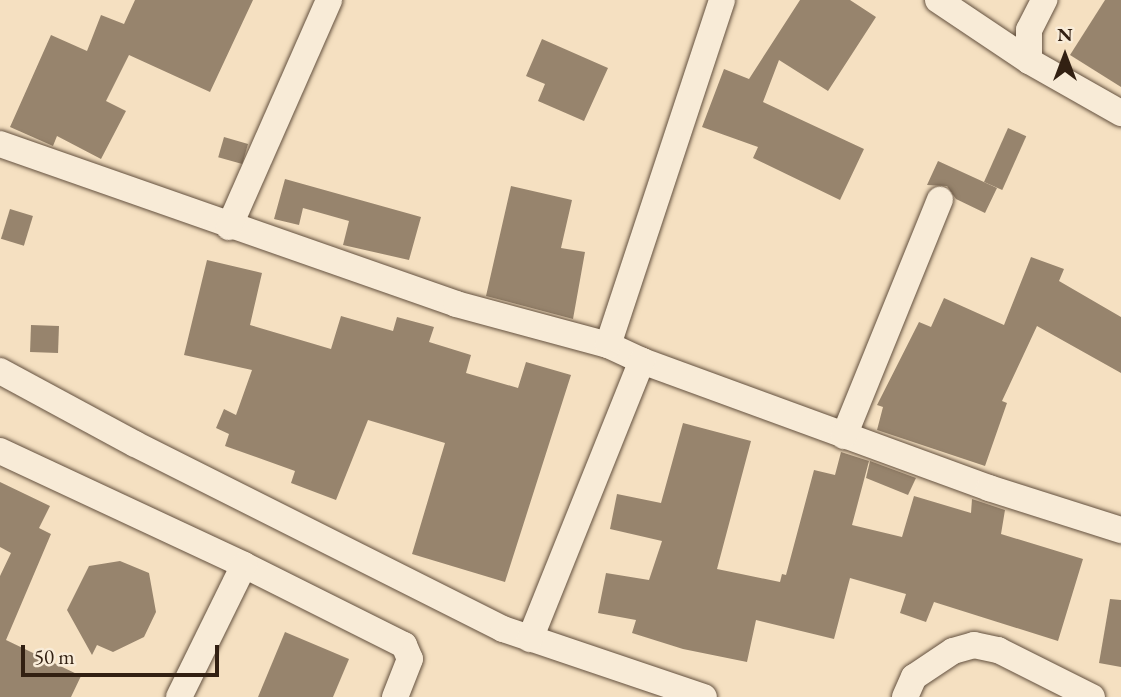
<!DOCTYPE html>
<style>
body{margin:0}
#map{position:relative;width:1121px;height:697px;overflow:hidden;background:#f5e0c1;font-family:"EB Garamond",serif}
div>[style]{position:absolute}
.building>*{inset:0;background:#97846d;transform-origin:0 0}
.roads{filter:drop-shadow(0 0 2px #63503e) drop-shadow(0 0 2px #63503e)}
.minor>*{height:26px;margin:-13px;padding:0 13px;transform-origin:13px;border-radius:13px;background:#f8ebd7}
span{translate:-50% -50%;white-space:nowrap;text-align:center;line-height:1.15;-webkit-text-stroke:6px #f8ebd7;paint-order:stroke}
.north{position:absolute;left:1030px;top:21px;width:70px;height:70px;-webkit-text-stroke:5px #f8ebd7;paint-order:stroke;rotate:0deg;font-size:19px;font-weight:700;line-height:28px;text-align:center;color:#322012}
.north::after{content:'';display:block;margin:auto;width:24px;height:32px;background:#322012;clip-path:polygon(50% 0,100% 100%,50% 72%,0 100%)}
.scale{position:absolute;left:21px;top:645px;width:198px;height:32px;box-sizing:border-box;border:4px solid #322012;border-top:0;padding-left:9px;font-size:21px;line-height:24px;white-space:nowrap;color:#322012;-webkit-text-stroke:5px #f8ebd7;paint-order:stroke}
</style>
<div id="map">
<div class="building">
<div style="clip-path:polygon(135px 0,253px 0,210px 92px,129px 55px,106px 101px,126px 111px,101px 159px,57px 136px,53px 146px,10px 127px,51px 35px,87px 51px,101px 15px,124px 24px)"></div>
<div style="clip-path:polygon(800px 0,850px 0,876px 17px,828px 91px,779px 60px,763px 102px,864px 149px,840px 200px,753px 158px,758px 147px,702px 127px,724px 69px,749px 79px)"></div>
<div style="clip-path:polygon(1105px 0,1121px 0,1121px 87px,1070px 55px)"></div>
<div style="clip-path:polygon(542px 39px,608px 68px,584px 121px,538px 101px,545px 84px,526px 76px)"></div>
<div style="left:1008px;top:128px;width:20px;height:59px;rotate:24deg"></div>
<div style="left:224px;top:137px;width:25px;height:21px;rotate:16deg"></div>
<div style="clip-path:polygon(938px 161px,997px 188px,985px 213px,956px 199px,947px 186px,927px 185px)"></div>
<div style="clip-path:polygon(285px 179px,421px 217px,409px 260px,343px 245px,349px 221px,303px 208px,299px 225px,274px 219px)"></div>
<div style="clip-path:polygon(511px 186px,572px 200px,561px 248px,585px 252px,573px 319px,486px 296px)"></div>
<div style="left:10px;top:209px;width:24px;height:31px;rotate:17deg"></div>
<div style="clip-path:polygon(1031px 257px,1064px 269px,1059px 281px,1121px 317px,1121px 373px,1037px 326px,1002px 401px,1007px 403px,985px 466px,877px 430px,883px 407px,877px 405px,919px 322px,931px 327px,944px 298px,1004px 325px)"></div>
<div style="clip-path:polygon(207px 260px,262px 273px,250px 325px,331px 349px,341px 316px,393px 331px,397px 317px,434px 327px,429px 342px,471px 355px,466px 373px,518px 388px,526px 362px,571px 375px,505px 582px,412px 554px,445px 443px,368px 420px,336px 500px,291px 483px,295px 471px,225px 446px,229px 434px,216px 428px,224px 409px,236px 415px,252px 370px,184px 355px)"></div>
<div style="left:31px;top:325px;width:28px;height:27px;rotate:2deg"></div>
<div style="clip-path:polygon(683px 423px,751px 441px,717px 569px,780px 582px,782px 574px,786px 575px,814px 470px,835px 475px,841px 452px,869px 461px,852px 525px,902px 537px,914px 496px,971px 513px,972px 499px,1005px 510px,1001px 534px,1083px 559px,1058px 641px,934px 602px,926px 622px,900px 613px,906px 594px,850px 578px,834px 639px,756px 620px,747px 662px,683px 649px,632px 633px,636px 620px,598px 613px,606px 573px,649px 580px,662px 541px,610px 529px,617px 494px,661px 503px)"></div>
<div style="clip-path:polygon(870px 461px,916px 478px,908px 495px,866px 478px)"></div>
<div style="clip-path:polygon(0 482px,50px 506px,39px 528px,51px 534px,6px 640px,81px 676px,71px 697px,0 697px,0 576px,11px 553px,0 547px)"></div>
<div style="clip-path:polygon(120px 561px,149px 573px,156px 612px,144px 637px,113px 652px,97px 645px,92px 655px,67px 610px,89px 566px)"></div>
<div style="clip-path:polygon(1110px 599px,1121px 600px,1121px 667px,1099px 663px)"></div>
<div style="clip-path:polygon(285px 632px,349px 659px,333px 697px,258px 697px)"></div>
</div>
<div class="roads">
<div class="minor">
<div style="left:938px;top:0;width:110px;rotate:33.8deg"></div>
<div style="left:1029px;top:61px;width:106px;rotate:29.5deg"></div>
<div style="left:1029px;top:61px;width:31px;rotate:-90deg"></div>
<div style="left:1029px;top:30px;width:34px;rotate:-63deg"></div>
<div style="left:0;top:144px;width:483px;rotate:19.3deg"></div>
<div style="left:456px;top:304px;width:157px;rotate:15.1deg"></div>
<div style="left:608px;top:345px;width:38px;rotate:25deg"></div>
<div style="left:642px;top:361px;width:370px;rotate:20.1deg"></div>
<div style="left:989px;top:488px;width:139px;rotate:17.7deg"></div>
<div style="left:229px;top:227px;width:248px;rotate:-66.2deg"></div>
<div style="left:608px;top:345px;width:363px;rotate:-71.7deg"></div>
<div style="left:0;top:371px;width:153px;rotate:28.4deg"></div>
<div style="left:135px;top:444px;width:412px;rotate:26.7deg"></div>
<div style="left:503px;top:629px;width:212px;rotate:18.7deg"></div>
<div style="left:844px;top:436px;width:255px;rotate:-67.9deg"></div>
<div style="left:0;top:451px;width:269px;rotate:25deg"></div>
<div style="left:244px;top:565px;width:179px;rotate:26.6deg"></div>
<div style="left:404px;top:645px;width:15px;rotate:67deg"></div>
<div style="left:410px;top:659px;width:41px;rotate:111.5deg"></div>
<div style="left:530px;top:639px;width:300px;rotate:-68.1deg"></div>
<div style="left:179px;top:697px;width:147px;rotate:-63.8deg"></div>
<div style="left:905px;top:697px;width:22px;rotate:-66deg"></div>
<div style="left:914px;top:677px;width:47px;rotate:-33.7deg"></div>
<div style="left:953px;top:651px;width:22px;rotate:-16deg"></div>
<div style="left:974px;top:645px;width:25px;rotate:12deg"></div>
<div style="left:998px;top:650px;width:105px;rotate:26.6deg"></div>
</div>
</div>
<div class="north">N</div>
<div class="scale">50 m</div>
</div>
